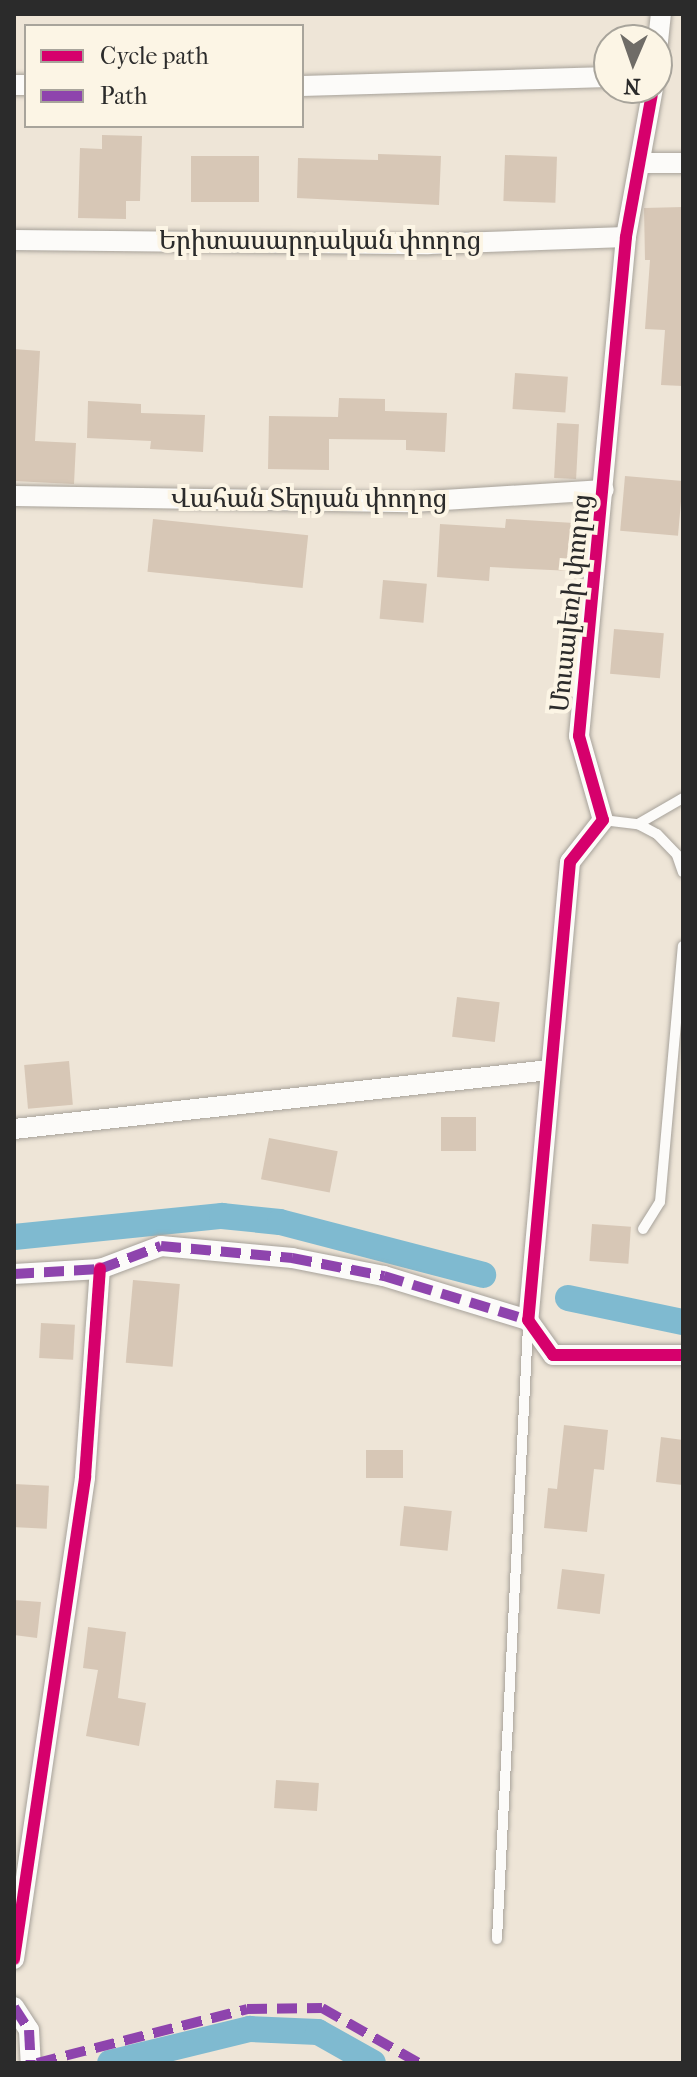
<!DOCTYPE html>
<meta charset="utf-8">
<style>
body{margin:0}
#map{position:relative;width:697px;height:2077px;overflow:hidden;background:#eee5d7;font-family:"IM FELL French Canon","Noto Serif Armenian",serif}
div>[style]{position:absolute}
.canal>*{height:26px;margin:-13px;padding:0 13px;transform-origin:13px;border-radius:13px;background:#7fbad0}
.building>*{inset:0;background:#d7c7b6;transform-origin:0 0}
.roads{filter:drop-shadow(0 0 2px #a7a29a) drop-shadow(0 0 2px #a7a29a)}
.lane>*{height:10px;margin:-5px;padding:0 5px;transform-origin:5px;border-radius:5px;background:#fcfbf9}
.street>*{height:20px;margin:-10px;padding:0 10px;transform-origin:10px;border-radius:10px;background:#fcfbf9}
.quiet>*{height:10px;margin-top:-5px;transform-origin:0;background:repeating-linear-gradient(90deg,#8e44ad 0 20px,transparent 0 30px)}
.cycleway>*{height:12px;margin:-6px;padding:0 6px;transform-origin:6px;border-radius:6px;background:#d6006c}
span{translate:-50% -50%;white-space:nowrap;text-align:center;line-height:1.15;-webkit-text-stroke:8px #fcf5e5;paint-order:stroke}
.street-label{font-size:26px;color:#2b2b2b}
.frame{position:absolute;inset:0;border:16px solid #2b2b2b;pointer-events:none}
.legend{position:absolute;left:24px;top:24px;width:280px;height:104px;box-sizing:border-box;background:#fcf5e5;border:2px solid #a8a49b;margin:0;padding:10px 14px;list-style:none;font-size:24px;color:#2b2b2b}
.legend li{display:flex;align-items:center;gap:16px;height:40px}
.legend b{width:40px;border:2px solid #a8a49b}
.north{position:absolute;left:593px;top:24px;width:80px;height:80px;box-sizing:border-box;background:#fcf5e5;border:2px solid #a8a49b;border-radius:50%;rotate:182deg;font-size:22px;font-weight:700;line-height:32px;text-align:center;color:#2b2b2b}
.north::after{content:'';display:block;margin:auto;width:28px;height:36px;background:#6f6c67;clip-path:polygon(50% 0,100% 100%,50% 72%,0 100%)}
</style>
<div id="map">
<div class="canal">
<div style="left:14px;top:1237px;width:209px;rotate:-5.8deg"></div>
<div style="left:222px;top:1216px;width:58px;rotate:5.9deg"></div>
<div style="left:280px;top:1222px;width:210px;rotate:14.6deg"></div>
<div style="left:568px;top:1298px;width:117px;rotate:11.8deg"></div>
<div style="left:110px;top:2063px;width:144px;rotate:-13.7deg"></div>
<div style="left:250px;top:2029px;width:68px;rotate:2.5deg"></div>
<div style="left:318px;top:2032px;width:63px;rotate:29.4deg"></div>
</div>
<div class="building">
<div style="clip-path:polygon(102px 135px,142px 136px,140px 201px,126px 201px,126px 219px,78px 218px,80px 148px,102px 149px)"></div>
<div style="clip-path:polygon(378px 154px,441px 156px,439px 205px,297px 198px,298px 158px,378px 160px)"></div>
<div style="left:505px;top:155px;width:52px;height:46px;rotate:2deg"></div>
<div style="left:191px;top:156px;width:68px;height:46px"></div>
<div style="clip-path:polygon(683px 207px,683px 386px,661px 385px,665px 330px,645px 329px,650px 260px,645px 260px,644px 208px)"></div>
<div style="clip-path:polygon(14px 349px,40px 351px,35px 441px,76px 443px,74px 484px,14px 481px)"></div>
<div style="left:515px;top:373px;width:53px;height:36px;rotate:4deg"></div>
<div style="clip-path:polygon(339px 398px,385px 399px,385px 411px,447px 413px,445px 452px,406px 450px,406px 440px,329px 439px,329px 470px,268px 469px,269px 416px,338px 417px)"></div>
<div style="clip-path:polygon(88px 401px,141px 404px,141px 413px,205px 415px,203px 452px,150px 449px,151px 441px,87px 438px)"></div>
<div style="left:557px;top:423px;width:22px;height:55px;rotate:3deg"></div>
<div style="left:625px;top:476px;width:58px;height:55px;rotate:5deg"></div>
<div style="left:153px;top:519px;width:156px;height:53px;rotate:6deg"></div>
<div style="clip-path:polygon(506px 519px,574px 523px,572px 571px,490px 567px,489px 581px,437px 577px,440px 524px,505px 528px)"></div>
<div style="left:383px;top:580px;width:44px;height:39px;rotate:5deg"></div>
<div style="left:614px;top:629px;width:50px;height:45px;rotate:5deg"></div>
<div style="left:457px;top:997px;width:43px;height:40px;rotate:7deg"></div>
<div style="left:69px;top:1061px;width:44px;height:45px;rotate:85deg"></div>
<div style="left:441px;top:1117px;width:35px;height:34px"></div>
<div style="left:269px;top:1138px;width:70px;height:42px;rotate:11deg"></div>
<div style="left:592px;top:1224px;width:39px;height:37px;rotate:4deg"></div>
<div style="left:133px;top:1280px;width:47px;height:83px;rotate:5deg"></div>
<div style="left:41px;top:1323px;width:34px;height:35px;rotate:3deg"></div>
<div style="clip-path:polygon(564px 1425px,608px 1430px,604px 1470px,594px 1469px,587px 1532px,544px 1528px,548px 1488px,557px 1489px)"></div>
<div style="clip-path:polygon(661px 1437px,683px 1440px,683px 1485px,656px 1482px)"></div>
<div style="left:366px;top:1450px;width:37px;height:28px"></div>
<div style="left:14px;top:1484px;width:35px;height:43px;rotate:3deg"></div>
<div style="left:404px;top:1506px;width:48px;height:40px;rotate:6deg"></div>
<div style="left:562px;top:1569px;width:43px;height:40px;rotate:7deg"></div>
<div style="clip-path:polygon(14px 1600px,41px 1602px,37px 1638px,14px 1635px)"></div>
<div style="clip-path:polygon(88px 1627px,126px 1632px,118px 1698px,146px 1703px,139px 1746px,86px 1736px,98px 1670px,83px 1668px)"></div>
<div style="left:276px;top:1780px;width:43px;height:28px;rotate:4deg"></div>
</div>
<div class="roads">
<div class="lane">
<div style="left:603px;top:820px;width:35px;rotate:7deg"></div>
<div style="left:638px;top:824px;width:52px;rotate:-30deg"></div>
<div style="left:638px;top:824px;width:21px;rotate:28deg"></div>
<div style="left:657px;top:834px;width:29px;rotate:46deg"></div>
<div style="left:677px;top:855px;width:18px;rotate:71deg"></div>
<div style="left:643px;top:1229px;width:32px;rotate:-58deg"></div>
<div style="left:660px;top:1202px;width:257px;rotate:-84.9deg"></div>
<div style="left:497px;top:1939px;width:614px;rotate:-87.1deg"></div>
</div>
<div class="street">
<div style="left:657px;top:51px;width:37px;rotate:-84deg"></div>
<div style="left:14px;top:85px;width:12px"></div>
<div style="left:302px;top:86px;width:307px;rotate:-1.7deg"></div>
<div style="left:653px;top:88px;width:151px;rotate:100.3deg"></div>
<div style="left:626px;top:237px;width:501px;rotate:95.38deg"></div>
<div style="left:579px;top:736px;width:87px;rotate:74.1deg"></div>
<div style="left:603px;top:820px;width:53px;rotate:128.2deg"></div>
<div style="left:570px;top:862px;width:460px;rotate:95.2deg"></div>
<div style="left:528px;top:1320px;width:43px;rotate:54.5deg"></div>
<div style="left:553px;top:1355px;width:130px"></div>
<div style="left:643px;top:163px;width:40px"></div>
<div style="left:14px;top:240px;width:414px;rotate:0.6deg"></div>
<div style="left:428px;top:244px;width:198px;rotate:-2deg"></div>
<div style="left:14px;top:496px;width:398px;rotate:0.9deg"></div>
<div style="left:412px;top:502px;width:192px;rotate:-3.6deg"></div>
<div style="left:14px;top:1129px;width:538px;rotate:-6.29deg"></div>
<div style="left:14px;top:1274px;width:86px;rotate:-3.3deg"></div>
<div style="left:100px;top:1269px;width:65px;rotate:-20.7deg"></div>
<div style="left:161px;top:1246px;width:132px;rotate:5.2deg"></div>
<div style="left:292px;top:1258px;width:94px;rotate:11.1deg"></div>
<div style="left:384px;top:1276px;width:151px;rotate:17deg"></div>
<div style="left:14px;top:1959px;width:487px;rotate:-81.6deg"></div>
<div style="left:85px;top:1477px;width:209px;rotate:-85.9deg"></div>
<div style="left:14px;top:2007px;width:27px;rotate:57deg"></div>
<div style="left:29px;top:2030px;width:33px;rotate:87deg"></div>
</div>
</div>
<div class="quiet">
<div style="left:14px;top:1274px;width:86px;rotate:-3.3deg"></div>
<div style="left:100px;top:1269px;width:65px;rotate:-20.7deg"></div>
<div style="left:161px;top:1246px;width:132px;rotate:5.2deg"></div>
<div style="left:292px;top:1258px;width:94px;rotate:11.1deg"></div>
<div style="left:384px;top:1276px;width:151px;rotate:17deg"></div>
<div style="left:14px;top:2007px;width:27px;rotate:57deg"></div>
<div style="left:29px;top:2030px;width:33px;rotate:87deg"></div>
<div style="left:37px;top:2063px;width:217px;rotate:-14.4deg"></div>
<div style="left:247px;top:2009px;width:75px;rotate:-0.8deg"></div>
<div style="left:322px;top:2008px;width:112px;rotate:29.6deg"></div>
</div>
<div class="cycleway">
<div style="left:653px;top:88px;width:151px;rotate:100.3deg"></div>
<div style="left:626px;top:237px;width:501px;rotate:95.38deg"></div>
<div style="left:579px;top:736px;width:87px;rotate:74.1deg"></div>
<div style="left:603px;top:820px;width:53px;rotate:128.2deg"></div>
<div style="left:570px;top:862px;width:460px;rotate:95.2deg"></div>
<div style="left:528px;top:1320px;width:43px;rotate:54.5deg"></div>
<div style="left:553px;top:1355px;width:130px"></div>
<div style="left:14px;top:1959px;width:487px;rotate:-81.6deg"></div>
<div style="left:85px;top:1477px;width:209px;rotate:-85.9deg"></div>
</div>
<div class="street-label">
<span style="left:320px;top:241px">Երիտասարդական փողոց</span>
<span style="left:309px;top:499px">Վահան Տերյան փողոց</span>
<span style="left:571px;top:603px;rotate:-84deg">Մուսալեռի փողոց</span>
</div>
<div class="frame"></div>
<ul class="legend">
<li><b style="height:10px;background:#d6006c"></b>Cycle path</li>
<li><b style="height:10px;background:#8e44ad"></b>Path</li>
</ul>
<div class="north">N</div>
</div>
